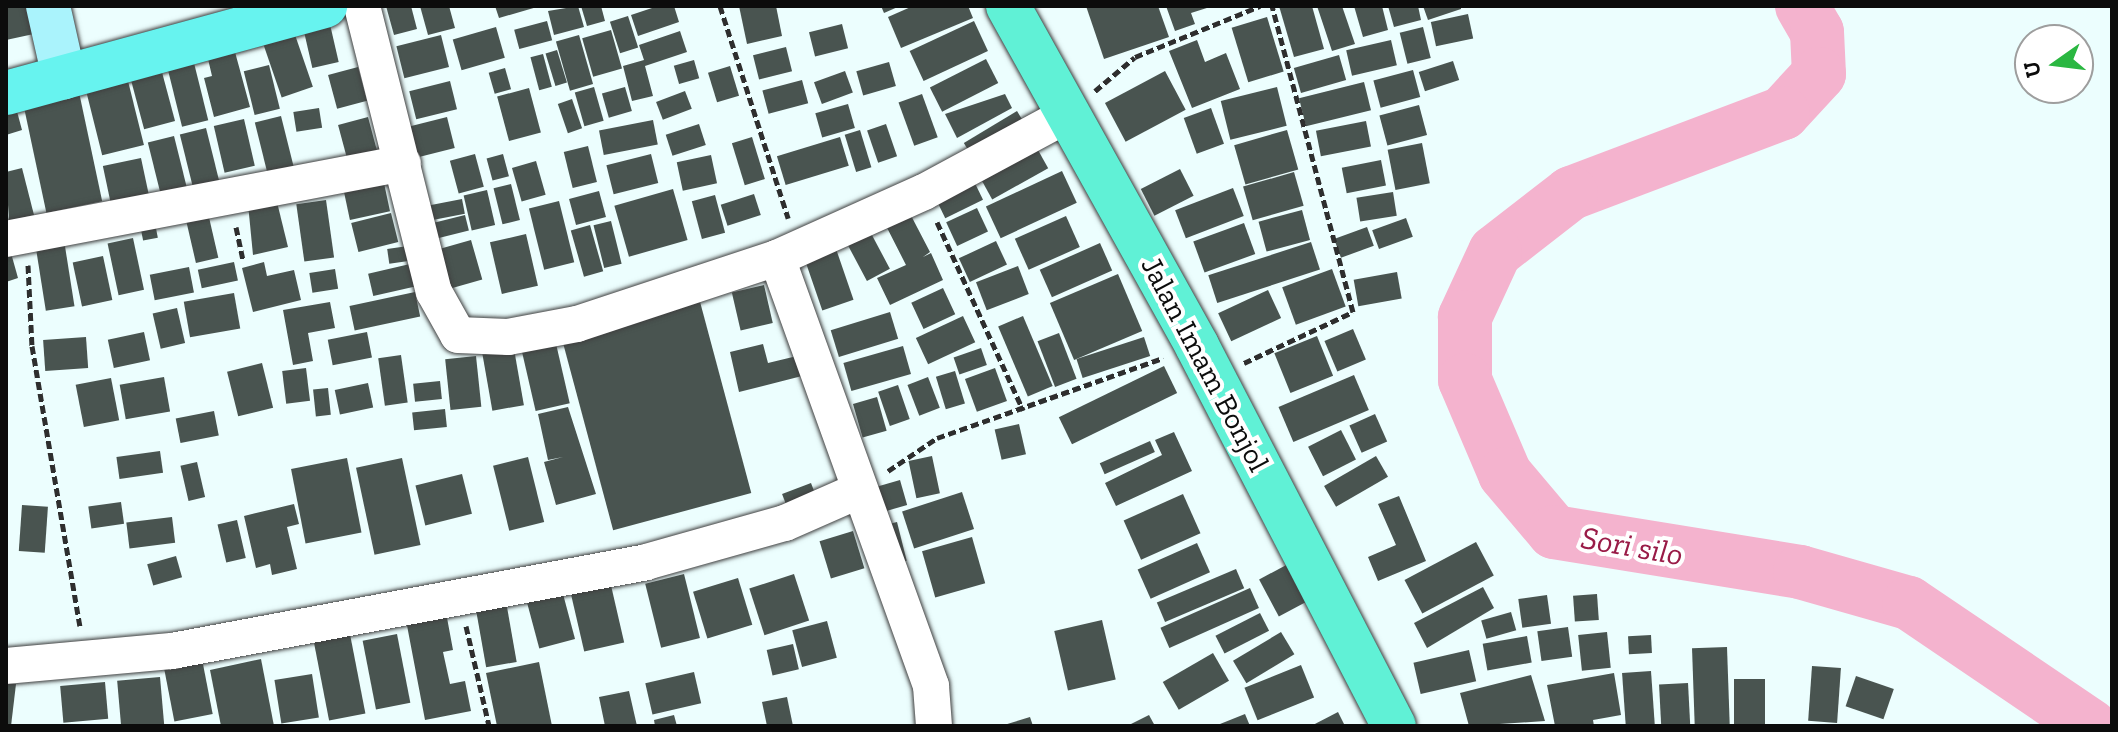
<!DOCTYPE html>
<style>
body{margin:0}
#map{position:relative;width:2118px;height:732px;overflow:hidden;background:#ecfefe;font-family:"Zilla Slab",serif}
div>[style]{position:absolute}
.river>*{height:54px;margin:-27px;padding:0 27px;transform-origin:27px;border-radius:27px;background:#f4b3ce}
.building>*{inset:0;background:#495450;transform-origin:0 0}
.path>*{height:5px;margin-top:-2.5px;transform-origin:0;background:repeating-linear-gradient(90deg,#2e2e2e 0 8px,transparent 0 12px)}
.roads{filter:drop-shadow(0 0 2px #3f3f3f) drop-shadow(0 0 2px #3f3f3f)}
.minor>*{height:36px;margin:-18px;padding:0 18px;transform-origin:18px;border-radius:18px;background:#fff}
.secondary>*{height:44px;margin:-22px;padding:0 22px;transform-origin:22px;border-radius:22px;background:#aaf3fc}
.primary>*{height:44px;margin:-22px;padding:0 22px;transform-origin:22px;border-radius:22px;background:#67f3ef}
.trunk>*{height:44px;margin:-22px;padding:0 22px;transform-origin:22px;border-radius:22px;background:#60f1d6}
span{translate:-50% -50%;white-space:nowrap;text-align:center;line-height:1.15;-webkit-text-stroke:8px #fff;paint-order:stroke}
.street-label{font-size:30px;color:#0c0c0c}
.water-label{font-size:32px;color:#991b47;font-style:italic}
.frame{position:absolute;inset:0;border:8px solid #0c0c0c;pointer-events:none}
.north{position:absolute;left:2014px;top:24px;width:80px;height:80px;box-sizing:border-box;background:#fff;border:2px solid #9e9e9e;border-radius:50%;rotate:256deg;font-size:22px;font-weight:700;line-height:32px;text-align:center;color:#0c0c0c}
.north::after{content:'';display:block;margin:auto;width:28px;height:36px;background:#2ab741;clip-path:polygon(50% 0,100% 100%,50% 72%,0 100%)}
</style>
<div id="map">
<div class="river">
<div style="left:1802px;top:6px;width:30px;rotate:60deg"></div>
<div style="left:1817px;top:32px;width:42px;rotate:87.3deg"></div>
<div style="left:1819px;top:74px;width:53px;rotate:132.7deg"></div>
<div style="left:1783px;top:113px;width:227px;rotate:159.3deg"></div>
<div style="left:1571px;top:193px;width:96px;rotate:142.2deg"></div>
<div style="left:1495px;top:252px;width:72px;rotate:114.8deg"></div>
<div style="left:1465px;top:317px;width:63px;rotate:90deg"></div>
<div style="left:1465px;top:380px;width:102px;rotate:66.9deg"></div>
<div style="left:1505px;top:474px;width:76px;rotate:49.8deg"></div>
<div style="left:1554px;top:532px;width:249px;rotate:9.2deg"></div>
<div style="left:1800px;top:572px;width:113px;rotate:15.9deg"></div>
<div style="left:1909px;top:603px;width:220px;rotate:34.1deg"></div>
</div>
<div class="building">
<div style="clip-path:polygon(6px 6px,37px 6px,43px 32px,6px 40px)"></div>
<div style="clip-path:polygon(386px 6px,411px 6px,417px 29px,394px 35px)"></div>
<div style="clip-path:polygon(420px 6px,449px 6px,455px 28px,428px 35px)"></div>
<div style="clip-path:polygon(495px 6px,536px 6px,537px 7px,499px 18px)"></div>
<div style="clip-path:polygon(578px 6px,584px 27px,554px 35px,548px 11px)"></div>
<div style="clip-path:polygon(581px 6px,601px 6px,605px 21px,587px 26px)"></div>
<div style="clip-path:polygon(658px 6px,674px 6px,679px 22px,638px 36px,631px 15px)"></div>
<div style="clip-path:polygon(739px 6px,776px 6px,782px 36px,747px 44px)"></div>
<div style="clip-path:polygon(881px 6px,900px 6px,884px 13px)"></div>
<div style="clip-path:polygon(913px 6px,968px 6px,973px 18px,901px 48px,888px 17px)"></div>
<div style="clip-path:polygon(1086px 6px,1158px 6px,1169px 37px,1104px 59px)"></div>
<div style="clip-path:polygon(1166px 6px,1210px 6px,1210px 7px,1191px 13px,1195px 24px,1175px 31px)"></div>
<div style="clip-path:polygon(1279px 6px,1312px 6px,1324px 49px,1294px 57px)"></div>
<div style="clip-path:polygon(1317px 6px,1342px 6px,1355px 44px,1332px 51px)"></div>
<div style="clip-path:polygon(1354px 6px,1382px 6px,1388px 30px,1363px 37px)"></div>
<div style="clip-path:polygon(1388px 6px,1418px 6px,1421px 20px,1394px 27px)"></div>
<div style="clip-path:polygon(1423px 6px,1461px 6px,1461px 9px,1428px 20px)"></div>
<div style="left:1468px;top:14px;width:25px;height:38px;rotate:78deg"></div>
<div style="left:628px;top:16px;width:33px;height:19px;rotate:72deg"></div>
<div style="left:1267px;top:17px;width:57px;height:37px;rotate:73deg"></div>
<div style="left:329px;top:20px;width:43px;height:27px;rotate:77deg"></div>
<div style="left:547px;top:21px;width:20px;height:34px;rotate:75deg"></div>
<div style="left:974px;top:21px;width:33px;height:71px;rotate:65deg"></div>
<div style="left:842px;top:24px;width:25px;height:34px;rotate:76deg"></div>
<div style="left:496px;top:27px;width:32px;height:45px;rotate:74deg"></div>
<div style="left:1423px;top:27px;width:32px;height:24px;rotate:76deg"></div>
<div style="left:293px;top:29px;width:61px;height:33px;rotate:71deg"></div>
<div style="left:611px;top:30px;width:40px;height:30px;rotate:74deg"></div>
<div style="clip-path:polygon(680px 31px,687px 52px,645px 66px,653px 96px,632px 101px,623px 66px,644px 60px,639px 45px)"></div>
<div style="left:441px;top:35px;width:33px;height:46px;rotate:76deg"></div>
<div style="left:579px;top:35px;width:51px;height:24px;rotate:74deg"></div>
<div style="clip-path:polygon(1197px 40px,1205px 62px,1226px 53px,1240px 89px,1192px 108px,1169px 51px)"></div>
<div style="left:1391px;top:40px;width:26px;height:46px;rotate:77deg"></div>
<div style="left:786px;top:47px;width:25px;height:34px;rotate:76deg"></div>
<div style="left:557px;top:50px;width:34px;height:12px;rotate:73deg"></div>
<div style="clip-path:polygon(235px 52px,250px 107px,214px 117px,204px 78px,212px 76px,208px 59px)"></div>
<div style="left:543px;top:54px;width:34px;height:13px;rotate:75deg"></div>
<div style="left:1339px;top:55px;width:26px;height:47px;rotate:74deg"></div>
<div style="left:986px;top:59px;width:27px;height:63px;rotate:63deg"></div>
<div style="left:694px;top:60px;width:19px;height:21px;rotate:74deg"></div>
<div style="left:159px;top:61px;width:62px;height:32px;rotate:75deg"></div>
<div style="left:1453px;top:61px;width:20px;height:36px;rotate:72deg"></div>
<div style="left:889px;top:62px;width:25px;height:34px;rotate:74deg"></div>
<div style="left:194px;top:63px;width:59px;height:27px;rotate:76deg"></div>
<div style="left:269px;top:65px;width:45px;height:26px;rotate:76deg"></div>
<div style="left:730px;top:66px;width:31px;height:23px;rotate:73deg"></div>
<div style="left:358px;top:67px;width:35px;height:31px;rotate:75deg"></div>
<div style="left:505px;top:68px;width:22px;height:17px;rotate:74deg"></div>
<div style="left:1413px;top:70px;width:28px;height:41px;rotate:75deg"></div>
<div style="left:845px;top:71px;width:23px;height:33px;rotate:70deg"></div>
<div style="left:1165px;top:71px;width:44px;height:68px;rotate:62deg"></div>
<div style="left:127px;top:77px;width:70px;height:43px;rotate:76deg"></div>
<div style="left:76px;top:78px;width:126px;height:57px;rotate:78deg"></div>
<div style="left:802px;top:80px;width:24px;height:41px;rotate:75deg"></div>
<div style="left:450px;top:81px;width:29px;height:42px;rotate:76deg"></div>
<div style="left:1364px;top:82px;width:29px;height:67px;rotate:76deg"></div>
<div style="left:594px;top:87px;width:35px;height:20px;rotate:74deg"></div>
<div style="left:625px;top:87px;width:25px;height:24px;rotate:74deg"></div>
<div style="left:1277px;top:87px;width:40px;height:58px;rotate:76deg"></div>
<div style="left:529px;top:88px;width:46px;height:33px;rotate:75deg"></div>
<div style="left:685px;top:91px;width:19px;height:31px;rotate:69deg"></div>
<div style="left:922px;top:94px;width:46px;height:25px;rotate:70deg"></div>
<div style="clip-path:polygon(1005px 94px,1012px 108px,957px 138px,945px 114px)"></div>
<div style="left:572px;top:99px;width:31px;height:15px;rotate:71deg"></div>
<div style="clip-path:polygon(15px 104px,22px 130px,6px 135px,6px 107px)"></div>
<div style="left:848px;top:104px;width:25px;height:34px;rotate:74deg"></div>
<div style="left:1419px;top:105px;width:31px;height:41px;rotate:75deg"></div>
<div style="left:319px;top:108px;width:20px;height:26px;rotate:81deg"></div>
<div style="left:1211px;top:108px;width:38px;height:29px;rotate:70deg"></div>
<div style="left:1017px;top:111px;width:23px;height:62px;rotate:59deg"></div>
<div style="left:281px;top:116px;width:58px;height:27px;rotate:76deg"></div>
<div style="left:368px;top:117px;width:35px;height:31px;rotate:75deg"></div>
<div style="left:447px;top:117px;width:32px;height:46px;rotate:76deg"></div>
<div style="left:244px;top:119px;width:48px;height:31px;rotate:77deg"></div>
<div style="left:653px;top:120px;width:25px;height:55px;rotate:79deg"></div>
<div style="left:1366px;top:121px;width:26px;height:51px;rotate:79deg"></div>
<div style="left:699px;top:124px;width:22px;height:35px;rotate:72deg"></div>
<div style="left:886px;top:124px;width:34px;height:20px;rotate:71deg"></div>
<div style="left:206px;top:128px;width:59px;height:27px;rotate:76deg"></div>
<div style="left:860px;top:130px;width:39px;height:16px;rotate:73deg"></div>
<div style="left:1287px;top:130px;width:41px;height:55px;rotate:74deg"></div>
<div style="left:174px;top:136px;width:59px;height:27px;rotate:76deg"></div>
<div style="left:752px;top:137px;width:44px;height:21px;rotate:73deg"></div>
<div style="left:840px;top:137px;width:30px;height:66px;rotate:73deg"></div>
<div style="left:1422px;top:143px;width:41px;height:35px;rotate:79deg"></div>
<div style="left:588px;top:146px;width:37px;height:25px;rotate:76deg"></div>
<div style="left:1038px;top:150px;width:21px;height:64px;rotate:61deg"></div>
<div style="left:475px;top:154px;width:34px;height:26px;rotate:75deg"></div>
<div style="left:503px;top:154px;width:23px;height:17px;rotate:75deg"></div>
<div style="left:651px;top:154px;width:30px;height:46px;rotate:76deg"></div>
<div style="left:711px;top:155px;width:29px;height:35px;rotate:78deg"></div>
<div style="left:141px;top:158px;width:43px;height:39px;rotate:78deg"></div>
<div style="left:1381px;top:160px;width:26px;height:40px;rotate:79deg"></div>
<div style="left:536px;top:161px;width:35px;height:25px;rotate:74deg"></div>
<div style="clip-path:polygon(22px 168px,34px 215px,9px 221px,6px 172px)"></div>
<div style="left:1180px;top:169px;width:30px;height:44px;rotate:63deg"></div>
<div style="left:969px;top:171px;width:32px;height:42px;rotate:64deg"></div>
<div style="left:1062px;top:171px;width:35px;height:84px;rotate:65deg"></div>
<div style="left:1294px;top:172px;width:35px;height:53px;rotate:74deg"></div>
<div style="left:384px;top:183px;width:29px;height:41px;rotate:78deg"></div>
<div style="left:511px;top:184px;width:37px;height:18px;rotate:76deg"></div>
<div style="left:1233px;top:188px;width:30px;height:62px;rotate:69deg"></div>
<div style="left:673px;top:189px;width:53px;height:61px;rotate:74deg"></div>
<div style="left:487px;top:190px;width:36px;height:24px;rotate:77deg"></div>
<div style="left:599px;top:191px;width:27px;height:31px;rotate:75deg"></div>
<div style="left:1393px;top:192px;width:24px;height:37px;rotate:81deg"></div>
<div style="left:754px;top:194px;width:22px;height:35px;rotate:72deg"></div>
<div style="left:715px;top:195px;width:39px;height:24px;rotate:75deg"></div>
<div style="clip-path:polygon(276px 198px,288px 247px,253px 255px,248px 204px)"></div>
<div style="left:462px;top:199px;width:15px;height:34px;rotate:79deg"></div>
<div style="left:326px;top:200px;width:58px;height:30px;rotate:82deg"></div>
<div style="left:559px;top:201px;width:63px;height:31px;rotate:76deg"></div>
<div style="clip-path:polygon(905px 204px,930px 252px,923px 257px,931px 253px,943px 280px,890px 305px,877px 278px,906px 265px,881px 216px)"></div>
<div style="left:977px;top:208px;width:26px;height:34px;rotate:65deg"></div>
<div style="left:1302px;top:210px;width:31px;height:45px;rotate:75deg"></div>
<div style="left:208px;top:213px;width:46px;height:23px;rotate:77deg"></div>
<div style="left:391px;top:213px;width:30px;height:41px;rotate:76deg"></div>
<div style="left:465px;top:215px;width:16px;height:34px;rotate:76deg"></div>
<div style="left:1066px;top:216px;width:34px;height:56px;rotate:66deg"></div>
<div style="left:154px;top:218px;width:20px;height:15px;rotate:79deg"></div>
<div style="left:1406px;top:218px;width:20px;height:36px;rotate:70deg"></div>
<div style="left:611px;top:221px;width:44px;height:18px;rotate:76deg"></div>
<div style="left:865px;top:222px;width:53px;height:26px;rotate:62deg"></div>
<div style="left:1244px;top:223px;width:33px;height:54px;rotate:70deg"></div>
<div style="left:590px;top:225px;width:48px;height:20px;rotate:74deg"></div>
<div style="left:1367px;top:227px;width:20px;height:35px;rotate:70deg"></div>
<div style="left:526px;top:234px;width:53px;height:37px;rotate:77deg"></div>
<div style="left:133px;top:238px;width:53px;height:26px;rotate:78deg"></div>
<div style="left:64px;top:240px;width:67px;height:29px;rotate:81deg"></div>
<div style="left:471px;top:240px;width:41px;height:32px;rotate:74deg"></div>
<div style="left:996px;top:241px;width:26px;height:41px;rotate:65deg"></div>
<div style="left:1311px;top:242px;width:29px;height:108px;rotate:72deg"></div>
<div style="left:834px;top:243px;width:60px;height:33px;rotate:71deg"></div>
<div style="left:1100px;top:243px;width:30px;height:66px;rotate:66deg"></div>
<div style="left:408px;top:246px;width:15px;height:21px;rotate:82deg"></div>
<div style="clip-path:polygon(11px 253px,18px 278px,6px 282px,6px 254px)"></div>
<div style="left:103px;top:256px;width:45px;height:31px;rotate:78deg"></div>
<div style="left:234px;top:262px;width:19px;height:37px;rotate:78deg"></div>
<div style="clip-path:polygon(264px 262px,267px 276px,294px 270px,301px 300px,253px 312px,242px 268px)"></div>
<div style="left:410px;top:264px;width:23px;height:43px;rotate:77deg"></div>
<div style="left:1018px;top:266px;width:30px;height:45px;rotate:69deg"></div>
<div style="left:189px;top:267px;width:26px;height:40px;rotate:79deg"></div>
<div style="left:335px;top:269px;width:20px;height:26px;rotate:81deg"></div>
<div style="left:1332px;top:269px;width:40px;height:53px;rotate:70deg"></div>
<div style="left:1397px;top:272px;width:27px;height:44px;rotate:80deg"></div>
<div style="left:1118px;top:274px;width:62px;height:74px;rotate:67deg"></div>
<div style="left:764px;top:285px;width:39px;height:33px;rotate:77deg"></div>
<div style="left:943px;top:288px;width:29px;height:35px;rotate:65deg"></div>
<div style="left:1268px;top:290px;width:31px;height:55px;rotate:65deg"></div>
<div style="left:415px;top:292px;width:25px;height:67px;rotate:78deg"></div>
<div style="left:234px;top:293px;width:36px;height:51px;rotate:80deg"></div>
<div style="left:699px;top:298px;width:202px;height:143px;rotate:75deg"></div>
<div style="clip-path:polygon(330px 302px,335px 328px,308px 333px,313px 361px,293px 365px,283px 310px)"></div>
<div style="left:177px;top:308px;width:36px;height:25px;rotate:77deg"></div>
<div style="left:890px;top:312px;width:28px;height:62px;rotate:73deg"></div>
<div style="left:963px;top:316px;width:29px;height:52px;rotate:65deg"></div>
<div style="left:1023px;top:316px;width:76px;height:27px;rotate:67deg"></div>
<div style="left:1353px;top:329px;width:33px;height:31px;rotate:67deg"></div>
<div style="left:144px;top:332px;width:29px;height:37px;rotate:78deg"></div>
<div style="left:367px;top:332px;width:26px;height:40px;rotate:79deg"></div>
<div style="left:1059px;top:333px;width:49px;height:23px;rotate:69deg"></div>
<div style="left:554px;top:335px;width:70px;height:35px;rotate:77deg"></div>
<div style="left:1317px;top:336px;width:43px;height:46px;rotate:68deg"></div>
<div style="left:86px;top:337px;width:31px;height:43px;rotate:86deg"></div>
<div style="left:1144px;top:337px;width:20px;height:71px;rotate:72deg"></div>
<div style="clip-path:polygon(763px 344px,768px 363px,797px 356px,802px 376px,739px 392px,730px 352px)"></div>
<div style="left:903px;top:346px;width:29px;height:62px;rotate:74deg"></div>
<div style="left:981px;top:348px;width:18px;height:29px;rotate:71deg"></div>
<div style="left:514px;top:349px;width:57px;height:32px;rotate:80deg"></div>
<div style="left:401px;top:355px;width:48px;height:23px;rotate:82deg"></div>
<div style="left:476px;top:356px;width:51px;height:31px;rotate:84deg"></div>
<div style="left:262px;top:363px;width:46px;height:36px;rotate:76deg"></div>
<div style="left:1164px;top:366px;width:30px;height:117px;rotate:64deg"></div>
<div style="left:306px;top:368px;width:33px;height:24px;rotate:83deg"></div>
<div style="left:995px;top:368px;width:35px;height:32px;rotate:70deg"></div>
<div style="left:955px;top:371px;width:34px;height:20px;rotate:73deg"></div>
<div style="left:1354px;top:375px;width:38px;height:82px;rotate:67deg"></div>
<div style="left:164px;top:377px;width:35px;height:45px;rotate:80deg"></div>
<div style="left:928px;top:377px;width:33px;height:22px;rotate:69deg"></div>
<div style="left:111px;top:378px;width:43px;height:36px;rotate:79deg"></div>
<div style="left:440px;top:381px;width:18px;height:27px;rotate:84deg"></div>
<div style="left:368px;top:383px;width:25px;height:34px;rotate:78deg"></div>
<div style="left:898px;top:385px;width:36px;height:21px;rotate:71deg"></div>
<div style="left:328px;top:388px;width:27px;height:15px;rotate:84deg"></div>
<div style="left:877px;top:397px;width:35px;height:25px;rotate:74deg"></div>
<div style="clip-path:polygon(568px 407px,596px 494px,556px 505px,544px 462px,563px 457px,548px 460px,538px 414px)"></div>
<div style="left:445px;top:409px;width:18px;height:33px;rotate:84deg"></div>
<div style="left:214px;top:411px;width:25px;height:39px;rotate:79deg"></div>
<div style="left:1375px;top:414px;width:30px;height:28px;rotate:66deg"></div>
<div style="left:1019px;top:424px;width:31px;height:25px;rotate:77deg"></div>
<div style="left:1341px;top:430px;width:33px;height:37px;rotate:63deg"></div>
<div style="clip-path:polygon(1174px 432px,1192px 471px,1116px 506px,1105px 483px,1162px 455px,1155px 440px)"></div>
<div style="left:1150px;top:441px;width:12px;height:55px;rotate:66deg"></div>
<div style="left:160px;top:451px;width:22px;height:44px;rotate:82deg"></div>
<div style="left:932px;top:456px;width:38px;height:24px;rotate:78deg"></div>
<div style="left:1376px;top:456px;width:24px;height:60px;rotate:60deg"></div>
<div style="left:528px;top:457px;width:67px;height:36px;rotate:76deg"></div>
<div style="left:347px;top:458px;width:76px;height:57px;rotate:79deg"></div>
<div style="left:402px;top:458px;width:89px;height:47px;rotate:78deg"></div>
<div style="left:197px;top:462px;width:36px;height:17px;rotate:77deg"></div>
<div style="left:462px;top:474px;width:41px;height:48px;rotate:76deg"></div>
<div style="left:900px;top:480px;width:26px;height:26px;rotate:74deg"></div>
<div style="left:811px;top:483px;width:26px;height:31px;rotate:69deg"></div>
<div style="left:962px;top:492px;width:39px;height:63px;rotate:72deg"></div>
<div style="left:1183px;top:494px;width:43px;height:65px;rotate:66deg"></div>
<div style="clip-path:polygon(1399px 496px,1426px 561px,1378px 581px,1368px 557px,1396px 545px,1378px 504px)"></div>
<div style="left:121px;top:502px;width:22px;height:33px;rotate:82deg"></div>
<div style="clip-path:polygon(294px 504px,299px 524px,287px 527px,297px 569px,272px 575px,270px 564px,256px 568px,244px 516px)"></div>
<div style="left:22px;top:505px;width:26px;height:46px;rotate:4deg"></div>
<div style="left:172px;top:517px;width:26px;height:46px;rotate:83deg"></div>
<div style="left:237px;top:520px;width:39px;height:20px;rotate:77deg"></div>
<div style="left:897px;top:522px;width:40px;height:22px;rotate:76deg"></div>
<div style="left:853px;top:531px;width:39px;height:35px;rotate:73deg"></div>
<div style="left:972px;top:537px;width:48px;height:52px;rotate:74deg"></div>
<div style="left:1476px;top:542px;width:38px;height:81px;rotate:62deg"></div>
<div style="left:1197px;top:543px;width:32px;height:65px;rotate:66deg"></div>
<div style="left:176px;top:556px;width:22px;height:30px;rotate:74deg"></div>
<div style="left:1290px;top:563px;width:42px;height:35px;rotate:62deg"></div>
<div style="left:1236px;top:569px;width:21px;height:86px;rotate:67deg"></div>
<div style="left:684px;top:574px;width:66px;height:40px;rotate:76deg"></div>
<div style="left:794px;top:574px;width:49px;height:47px;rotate:72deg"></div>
<div style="left:738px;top:578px;width:49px;height:47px;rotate:73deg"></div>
<div style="left:559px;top:579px;width:62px;height:37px;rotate:75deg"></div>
<div style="left:610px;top:581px;width:63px;height:41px;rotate:77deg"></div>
<div style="clip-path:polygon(1483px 587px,1494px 608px,1427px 648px,1414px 623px)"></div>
<div style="left:1250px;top:588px;width:22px;height:98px;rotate:66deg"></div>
<div style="left:504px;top:590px;width:73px;height:31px;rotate:80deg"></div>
<div style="left:1597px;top:594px;width:26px;height:24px;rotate:86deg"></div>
<div style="left:1547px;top:595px;width:29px;height:29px;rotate:82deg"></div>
<div style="clip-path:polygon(445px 607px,453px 650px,443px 652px,450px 684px,465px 681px,471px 711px,425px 720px,405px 615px)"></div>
<div style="left:1511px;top:612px;width:19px;height:31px;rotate:74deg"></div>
<div style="left:1260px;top:613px;width:20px;height:50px;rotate:63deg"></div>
<div style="left:1102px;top:620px;width:61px;height:49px;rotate:77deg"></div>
<div style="left:827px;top:621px;width:38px;height:36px;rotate:75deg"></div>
<div style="left:1568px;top:627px;width:30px;height:31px;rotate:82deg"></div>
<div style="left:349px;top:629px;width:86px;height:37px;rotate:79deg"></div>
<div style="left:1281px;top:632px;width:26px;height:56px;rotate:59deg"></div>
<div style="left:1607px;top:632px;width:36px;height:29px;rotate:84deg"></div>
<div style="left:397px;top:634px;width:70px;height:35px;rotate:79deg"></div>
<div style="left:1651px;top:635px;width:18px;height:23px;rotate:87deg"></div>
<div style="left:1527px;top:636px;width:27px;height:45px;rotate:80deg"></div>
<div style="left:793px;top:644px;width:26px;height:27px;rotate:77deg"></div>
<div style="left:1727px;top:647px;width:79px;height:35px;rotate:88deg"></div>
<div style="left:1469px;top:650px;width:32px;height:57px;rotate:77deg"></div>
<div style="left:1213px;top:653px;width:32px;height:58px;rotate:60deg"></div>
<div style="left:202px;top:659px;width:56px;height:39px;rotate:79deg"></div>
<div style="clip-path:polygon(261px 659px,274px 726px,221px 726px,210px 670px)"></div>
<div style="clip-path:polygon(539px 662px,552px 726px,497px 726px,486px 673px)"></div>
<div style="left:1301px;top:665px;width:35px;height:61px;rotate:68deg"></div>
<div style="left:1812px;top:666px;width:29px;height:55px;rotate:4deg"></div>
<div style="left:1651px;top:671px;width:55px;height:29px;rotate:86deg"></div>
<div style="left:694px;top:672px;width:32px;height:50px;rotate:77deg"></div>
<div style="clip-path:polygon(1614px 673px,1621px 715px,1593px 720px,1594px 726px,1555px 726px,1547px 685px)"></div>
<div style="left:312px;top:674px;width:44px;height:38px;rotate:81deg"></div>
<div style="clip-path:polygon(1531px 675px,1545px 721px,1469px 726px,1460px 693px)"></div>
<div style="left:1856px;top:676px;width:40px;height:32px;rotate:19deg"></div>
<div style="left:160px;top:677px;width:49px;height:43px;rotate:85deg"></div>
<div style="left:1734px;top:679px;width:31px;height:47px"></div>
<div style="left:105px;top:682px;width:37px;height:45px;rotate:85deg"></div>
<div style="clip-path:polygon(6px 683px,16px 684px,11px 726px,6px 725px)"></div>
<div style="left:1688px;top:683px;width:43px;height:29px;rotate:87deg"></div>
<div style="clip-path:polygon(629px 691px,637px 726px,605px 726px,599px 697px)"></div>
<div style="clip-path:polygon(787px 697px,793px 726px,767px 726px,762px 702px)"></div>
<div style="clip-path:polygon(1338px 712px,1345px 726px,1311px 726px)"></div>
<div style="clip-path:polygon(1245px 714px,1250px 726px,1215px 726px)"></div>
<div style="clip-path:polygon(674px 715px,677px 726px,655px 726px,654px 720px)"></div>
<div style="clip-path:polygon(1149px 715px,1155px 726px,1127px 726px)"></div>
<div style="clip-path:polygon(1030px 717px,1033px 726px,1004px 726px,1004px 725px)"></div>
</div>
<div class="path">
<div style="left:720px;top:6px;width:223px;rotate:72.2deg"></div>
<div style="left:1095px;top:91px;width:52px;rotate:-40.4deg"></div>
<div style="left:1135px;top:57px;width:135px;rotate:-22.2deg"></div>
<div style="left:937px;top:222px;width:207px;rotate:65.4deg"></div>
<div style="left:236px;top:227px;width:35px;rotate:78deg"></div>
<div style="left:28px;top:265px;width:81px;rotate:87.2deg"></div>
<div style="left:32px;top:346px;width:284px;rotate:80.3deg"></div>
<div style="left:1244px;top:363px;width:120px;rotate:-25.1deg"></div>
<div style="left:1353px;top:312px;width:317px;rotate:-104.8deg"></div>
<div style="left:888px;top:471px;width:59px;rotate:-34deg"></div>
<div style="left:937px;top:438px;width:240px;rotate:-19.5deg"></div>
<div style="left:466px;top:626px;width:103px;rotate:77deg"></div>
</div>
<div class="roads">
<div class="minor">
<div style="left:362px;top:6px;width:295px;rotate:75.9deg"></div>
<div style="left:434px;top:292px;width:49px;rotate:60.8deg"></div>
<div style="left:458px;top:335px;width:50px;rotate:2.3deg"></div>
<div style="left:508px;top:337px;width:70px;rotate:-10.7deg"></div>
<div style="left:577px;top:324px;width:211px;rotate:-18.3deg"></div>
<div style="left:777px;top:258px;width:161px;rotate:-24.2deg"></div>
<div style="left:924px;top:192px;width:162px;rotate:-28.3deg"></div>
<div style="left:6px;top:239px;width:404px;rotate:-10.8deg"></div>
<div style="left:777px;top:258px;width:455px;rotate:70.2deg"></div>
<div style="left:931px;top:686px;width:40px;rotate:85.7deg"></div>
<div style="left:6px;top:666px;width:167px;rotate:-5.2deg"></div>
<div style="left:172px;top:651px;width:482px;rotate:-10.6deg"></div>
<div style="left:646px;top:562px;width:144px;rotate:-15.7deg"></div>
<div style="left:785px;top:523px;width:80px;rotate:-23.7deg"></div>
</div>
<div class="secondary">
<div style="left:48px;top:6px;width:73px;rotate:77.3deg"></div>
</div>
<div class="primary">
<div style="left:6px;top:93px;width:331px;rotate:-15.3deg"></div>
</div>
<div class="trunk">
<div style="left:1008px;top:6px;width:389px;rotate:60.9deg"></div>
<div style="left:1197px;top:346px;width:428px;rotate:62.6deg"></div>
</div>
</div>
<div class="street-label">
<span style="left:1205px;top:364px;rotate:62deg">Jalan Imam Bonjol</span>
</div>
<div class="water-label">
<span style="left:1632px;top:546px;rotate:10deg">Sori silo</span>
</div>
<div class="frame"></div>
<div class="north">U</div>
</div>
